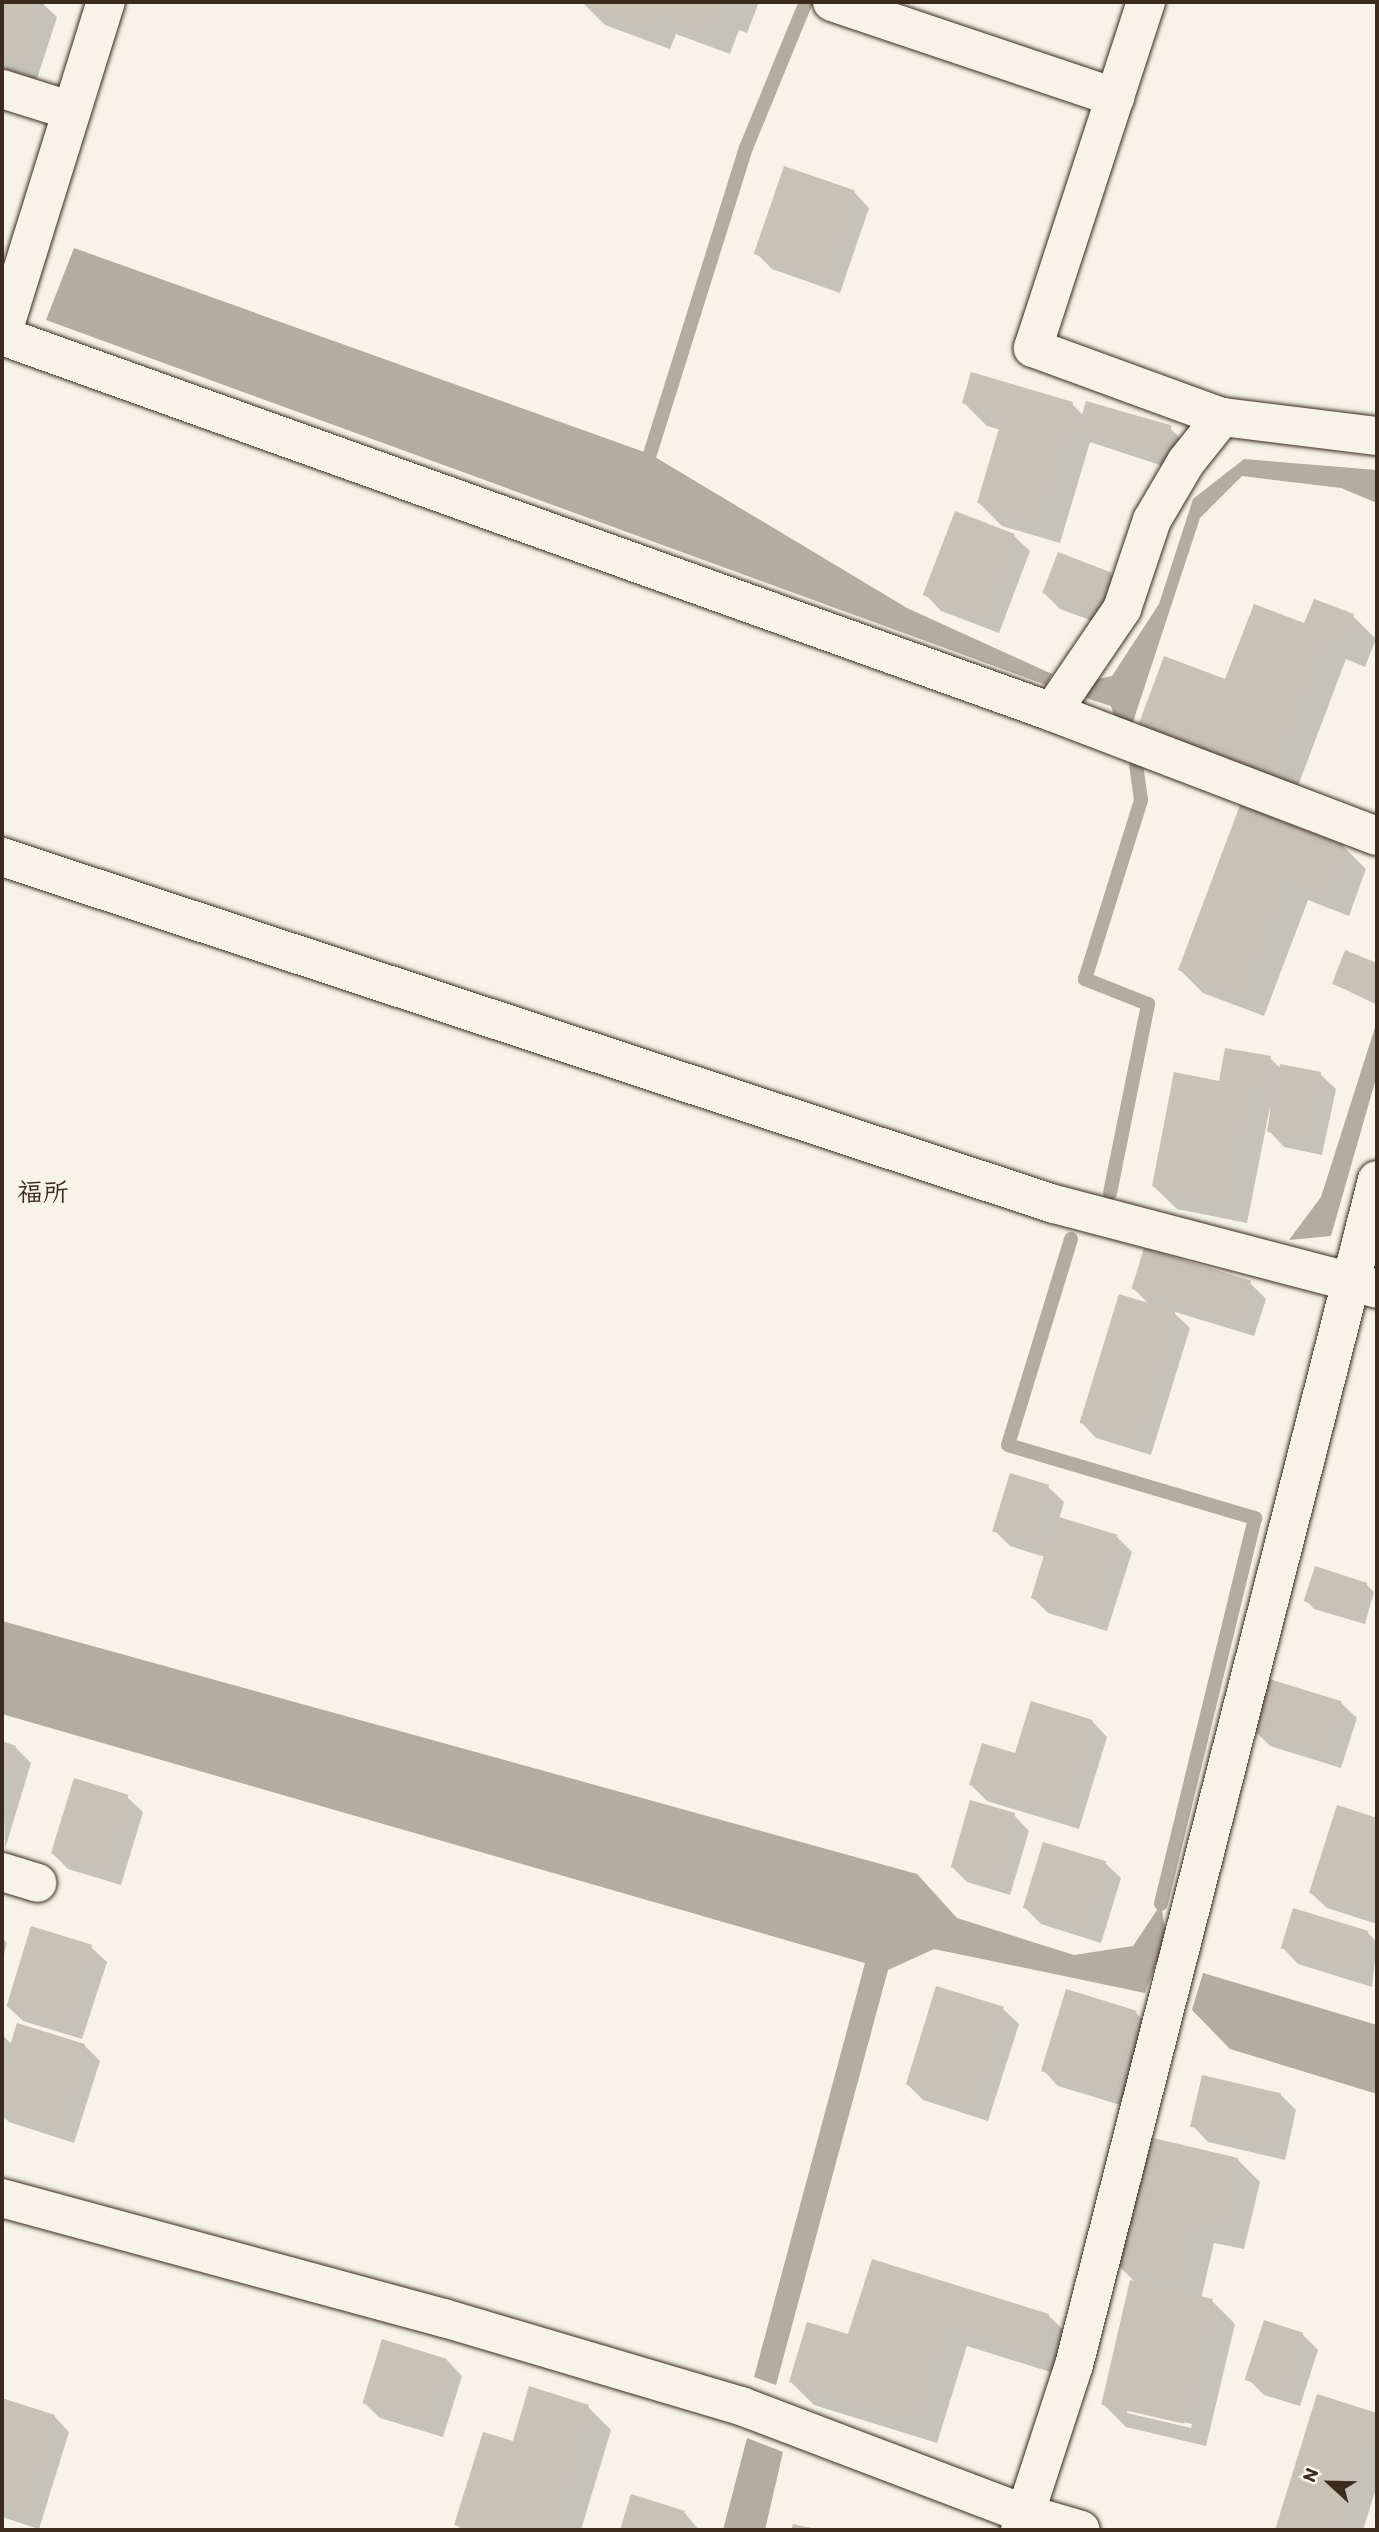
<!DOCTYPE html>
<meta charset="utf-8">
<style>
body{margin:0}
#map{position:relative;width:1379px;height:2532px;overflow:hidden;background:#f7f3e8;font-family:Itim,"Klee One",sans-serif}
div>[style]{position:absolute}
.water>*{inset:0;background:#b4aca0}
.shadow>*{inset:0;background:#0003}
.stream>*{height:14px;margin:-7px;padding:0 7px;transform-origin:7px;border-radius:7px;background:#b4aca0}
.building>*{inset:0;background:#c8c1b6;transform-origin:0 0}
.roads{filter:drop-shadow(0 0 2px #3b2a1e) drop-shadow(0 0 2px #3b2a1e)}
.minor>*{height:38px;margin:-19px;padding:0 19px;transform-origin:19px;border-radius:19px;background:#f7f3e8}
span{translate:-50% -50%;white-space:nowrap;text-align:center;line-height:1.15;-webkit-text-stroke:7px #f7f3e8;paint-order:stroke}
.neighbourhood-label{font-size:26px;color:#3b2a1e;font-weight:700}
.frame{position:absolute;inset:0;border:4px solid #3b2a1e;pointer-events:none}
.north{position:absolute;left:1295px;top:2448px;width:70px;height:70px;-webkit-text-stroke:5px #f7f3e8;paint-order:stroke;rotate:292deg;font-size:19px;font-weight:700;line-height:28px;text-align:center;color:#3b2a1e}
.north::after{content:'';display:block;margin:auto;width:24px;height:32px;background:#3b2a1e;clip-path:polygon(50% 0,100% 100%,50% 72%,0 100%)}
</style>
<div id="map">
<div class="water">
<div style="clip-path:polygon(74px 248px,650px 454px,907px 608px,1052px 674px,1046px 685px,46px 320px)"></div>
<div style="clip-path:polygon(1244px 459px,1377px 470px,1377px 503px,1341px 488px,1242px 476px,1200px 518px,1132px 725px,1115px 719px,1111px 706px,1073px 694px,1080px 683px,1112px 676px,1159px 604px,1193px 499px)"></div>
<div style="clip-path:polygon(1377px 1021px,1377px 1075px,1331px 1236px,1289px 1240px,1321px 1197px)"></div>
<div style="clip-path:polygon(2px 1621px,917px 1874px,957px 1918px,1074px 1955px,1133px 1946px,1161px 1904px,1166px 1936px,1145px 1993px,934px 1949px,888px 1970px,776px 2385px,754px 2377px,865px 1963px,2px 1714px)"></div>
<div style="clip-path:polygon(1203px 1973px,1377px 2025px,1377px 2094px,1230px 2049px,1192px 2010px)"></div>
<div style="clip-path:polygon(747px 2438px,783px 2452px,765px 2530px,723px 2530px)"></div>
</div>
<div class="shadow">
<div style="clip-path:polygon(2px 2px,41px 2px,57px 17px,37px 79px,2px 68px)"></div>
<div style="clip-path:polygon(582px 2px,759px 2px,747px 33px,739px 30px,730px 54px,676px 34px,670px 49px,605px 25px)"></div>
<div style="clip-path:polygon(854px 192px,869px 208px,840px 293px,772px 269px,756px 253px)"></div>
<div style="clip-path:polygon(964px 403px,1072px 404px,1083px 415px,1170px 428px,1186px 444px,1178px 471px,1090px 442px,1060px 543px,1002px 526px,979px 503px,1001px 430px,987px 426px)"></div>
<div style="clip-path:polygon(1014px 536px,1030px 551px,999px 633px,941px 611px,926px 595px)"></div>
<div style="clip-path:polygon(1059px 554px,1110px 574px,1126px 589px,1111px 628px,1060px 609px,1044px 593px)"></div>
<div style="clip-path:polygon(1353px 616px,1376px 639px,1365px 667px,1346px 659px,1293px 799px,1163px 749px,1226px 681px,1305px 625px)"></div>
<div style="clip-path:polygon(1242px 808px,1343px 846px,1366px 869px,1349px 916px,1308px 900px,1264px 1016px,1203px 993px,1180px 970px)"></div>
<div style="clip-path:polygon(1346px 952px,1377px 964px,1377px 1005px,1334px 984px)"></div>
<div style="clip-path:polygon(1270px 1058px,1281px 1069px,1320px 1074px,1336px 1089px,1322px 1155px,1284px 1147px,1269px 1131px,1270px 1107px,1247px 1223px,1177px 1209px,1153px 1186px,1220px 1083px)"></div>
<div style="clip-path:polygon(1145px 1250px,1250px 1283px,1266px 1299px,1254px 1336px,1172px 1311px,1190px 1328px,1151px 1455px,1096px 1438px,1081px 1422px,1150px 1305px,1133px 1288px)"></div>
<div style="clip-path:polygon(1048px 1487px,1064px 1502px,1059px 1519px,1116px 1536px,1132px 1552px,1107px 1631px,1048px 1613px,1032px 1597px,1045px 1557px,1010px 1546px,994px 1530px)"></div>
<div style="clip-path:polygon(1366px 1584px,1374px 1592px,1365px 1624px,1314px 1609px,1307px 1601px)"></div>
<div style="clip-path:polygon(1341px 1703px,1357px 1718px,1341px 1768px,1270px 1746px,1255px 1731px)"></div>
<div style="clip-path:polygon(1092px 1721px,1107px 1737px,1079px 1829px,987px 1801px,971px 1785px,1016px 1756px)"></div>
<div style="clip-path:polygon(2px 1743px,16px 1748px,31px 1763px,5px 1849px)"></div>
<div style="clip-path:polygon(127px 1797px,143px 1812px,121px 1885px,68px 1869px,53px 1854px)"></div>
<div style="clip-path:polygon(1338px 1807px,1377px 1819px,1377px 1924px,1327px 1908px,1311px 1893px)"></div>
<div style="clip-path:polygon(1014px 1815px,1029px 1831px,1010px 1895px,967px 1882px,951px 1866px)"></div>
<div style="clip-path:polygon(1105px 1863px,1121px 1878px,1101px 1943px,1041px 1924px,1025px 1908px)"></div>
<div style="clip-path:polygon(1368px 1933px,1377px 1942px,1372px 1987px,1298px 1964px,1283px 1948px)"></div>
<div style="clip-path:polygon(2px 1938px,7px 1943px,2px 1962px)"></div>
<div style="clip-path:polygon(91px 1947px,107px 1962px,82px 2039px,23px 2021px,7px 2006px)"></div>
<div style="clip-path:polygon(1003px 2009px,1019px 2024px,988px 2121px,923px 2100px,908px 2085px)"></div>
<div style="clip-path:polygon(1136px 2013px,1152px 2028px,1127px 2107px,1058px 2086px,1043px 2070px)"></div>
<div style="clip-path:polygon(2px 2034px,12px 2045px,84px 2045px,100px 2061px,74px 2143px,9px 2122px,2px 2115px)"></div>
<div style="clip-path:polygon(1204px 2077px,1281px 2095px,1296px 2110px,1285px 2160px,1208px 2142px,1193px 2126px)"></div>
<div style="clip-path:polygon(evenodd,1237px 2159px,1260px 2182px,1244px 2249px,1214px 2243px,1201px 2299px,1212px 2301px,1235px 2324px,1206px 2446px,1126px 2427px,1103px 2404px,1137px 2284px,1120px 2267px,1237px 2159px,1127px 2409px,1192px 2424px,1191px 2428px,1127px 2413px,1127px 2409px)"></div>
<div style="clip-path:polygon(873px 2261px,1048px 2315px,1072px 2338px,1060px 2375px,967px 2346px,937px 2443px,814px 2405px,791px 2382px,849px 2337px)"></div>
<div style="clip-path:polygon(1302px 2334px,1318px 2350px,1300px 2406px,1264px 2395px,1248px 2379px)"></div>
<div style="clip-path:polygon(447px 2360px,462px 2376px,443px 2437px,380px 2418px,364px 2403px)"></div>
<div style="clip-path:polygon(1318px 2397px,1377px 2415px,1377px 2485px,1363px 2530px,1277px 2530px)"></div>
<div style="clip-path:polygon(2px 2400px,54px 2416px,69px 2432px,39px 2529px,2px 2517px)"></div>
<div style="clip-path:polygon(588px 2407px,611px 2430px,581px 2530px,462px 2530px,456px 2524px)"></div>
<div style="clip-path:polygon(633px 2496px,684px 2512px,699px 2530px,622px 2530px)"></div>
</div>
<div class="stream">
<div style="left:650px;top:454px;width:321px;rotate:-72.6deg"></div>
<div style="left:746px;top:148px;width:158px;rotate:-67.7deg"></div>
<div style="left:1110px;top:1193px;width:193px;rotate:-78.6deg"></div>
<div style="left:1148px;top:1004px;width:68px;rotate:-158.4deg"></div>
<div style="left:1085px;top:979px;width:188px;rotate:-72.6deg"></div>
<div style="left:1141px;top:800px;width:35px;rotate:-98deg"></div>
<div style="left:1071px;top:1239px;width:215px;rotate:107deg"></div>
<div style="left:1008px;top:1445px;width:258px;rotate:16.5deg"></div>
<div style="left:1255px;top:1518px;width:397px;rotate:103.7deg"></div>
</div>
<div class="building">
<div style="clip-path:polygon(2px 2px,41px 2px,21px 64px,2px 58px)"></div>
<div style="clip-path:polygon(578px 2px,727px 2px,724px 11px,715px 8px,706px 32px,653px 12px,647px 28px)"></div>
<div style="left:784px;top:166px;width:75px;height:93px;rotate:19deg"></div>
<div style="clip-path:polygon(971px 372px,1073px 402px,1037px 521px,977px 503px,1003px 415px,962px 403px)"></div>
<div style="left:1086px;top:401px;width:89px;height:31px;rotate:16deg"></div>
<div style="left:955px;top:511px;width:64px;height:90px;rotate:21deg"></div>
<div style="left:1058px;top:552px;width:57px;height:44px;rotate:21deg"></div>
<div style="clip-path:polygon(1314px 599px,1354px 614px,1342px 645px,1323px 637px,1270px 777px,1138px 726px,1164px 656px,1225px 679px,1254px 604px,1304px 623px)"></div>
<div style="clip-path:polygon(1240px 805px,1344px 845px,1326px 894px,1285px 878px,1240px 994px,1178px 970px)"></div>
<div style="clip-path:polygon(1345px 950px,1377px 963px,1371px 999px,1332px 984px)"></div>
<div style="clip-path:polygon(1225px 1048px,1271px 1056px,1265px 1089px,1247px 1085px,1224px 1201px,1152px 1186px,1174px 1072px,1219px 1081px)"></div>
<div style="left:1280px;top:1064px;width:42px;height:69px;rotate:11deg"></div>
<div style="left:1144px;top:1248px;width:112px;height:43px;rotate:17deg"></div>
<div style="left:1119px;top:1294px;width:59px;height:135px;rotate:17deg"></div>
<div style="left:1010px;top:1473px;width:41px;height:61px;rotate:17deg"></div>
<div style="left:1056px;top:1516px;width:64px;height:86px;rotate:17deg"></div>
<div style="left:1315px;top:1566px;width:55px;height:37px;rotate:18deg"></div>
<div style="left:1269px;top:1679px;width:76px;height:54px;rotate:17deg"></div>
<div style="clip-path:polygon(1031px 1701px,1093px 1720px,1063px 1814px,969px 1785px,982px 1743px,1015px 1753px)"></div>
<div style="clip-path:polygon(2px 1741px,16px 1746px,2px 1792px)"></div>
<div style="left:74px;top:1778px;width:57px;height:79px;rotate:17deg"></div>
<div style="left:970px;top:1800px;width:47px;height:70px;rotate:16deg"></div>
<div style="clip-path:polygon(1337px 1805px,1377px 1818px,1377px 1898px,1373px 1913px,1309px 1893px)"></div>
<div style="left:1043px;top:1842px;width:66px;height:69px;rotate:17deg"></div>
<div style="left:1293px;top:1908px;width:79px;height:42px;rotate:17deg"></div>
<div style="left:31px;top:1926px;width:64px;height:84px;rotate:17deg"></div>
<div style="left:936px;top:1986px;width:71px;height:103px;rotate:17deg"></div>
<div style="left:1066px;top:1989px;width:74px;height:86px;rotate:17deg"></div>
<div style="clip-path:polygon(17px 2023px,85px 2044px,59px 2128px,2px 2110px,2px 2072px)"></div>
<div style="left:1202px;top:2075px;width:81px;height:53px;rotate:13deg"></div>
<div style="clip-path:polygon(1149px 2137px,1238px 2158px,1221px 2227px,1191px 2221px,1177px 2281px,1118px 2267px)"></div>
<div style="clip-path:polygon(872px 2259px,1049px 2314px,1037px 2353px,944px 2324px,914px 2421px,789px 2382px,807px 2322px,848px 2334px)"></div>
<div style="left:1130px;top:2280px;width:85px;height:128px;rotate:13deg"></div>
<div style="left:1264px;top:2320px;width:41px;height:63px;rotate:18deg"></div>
<div style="left:382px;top:2339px;width:68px;height:67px;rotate:17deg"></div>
<div style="clip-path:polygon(529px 2386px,589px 2405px,551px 2530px,472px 2530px,454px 2525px,483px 2432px,513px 2441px)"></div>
<div style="clip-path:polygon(1317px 2394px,1377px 2413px,1369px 2450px,1360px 2447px,1333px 2530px,1275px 2530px)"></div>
<div style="clip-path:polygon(2px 2398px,55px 2415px,23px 2515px,2px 2508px)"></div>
<div style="clip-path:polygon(631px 2494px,685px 2511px,679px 2530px,620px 2530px)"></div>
<div style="clip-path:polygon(793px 2524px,816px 2529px,816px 2530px,791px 2530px)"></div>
</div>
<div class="roads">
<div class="minor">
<div style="left:832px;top:2px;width:299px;rotate:18.6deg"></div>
<div style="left:1146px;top:2px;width:364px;rotate:108.1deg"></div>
<div style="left:1033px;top:348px;width:201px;rotate:20.1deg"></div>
<div style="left:1222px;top:417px;width:156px;rotate:7deg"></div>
<div style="left:2px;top:89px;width:73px;rotate:17.4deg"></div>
<div style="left:2px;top:335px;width:349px;rotate:-72.7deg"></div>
<div style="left:2px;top:336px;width:1115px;rotate:19.7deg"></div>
<div style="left:1052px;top:712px;width:348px;rotate:20.9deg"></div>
<div style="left:1052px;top:712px;width:125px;rotate:-55.8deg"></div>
<div style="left:1122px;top:609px;width:94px;rotate:-71.4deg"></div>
<div style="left:1152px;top:520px;width:67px;rotate:-59.6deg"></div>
<div style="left:1186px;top:462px;width:58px;rotate:-51.3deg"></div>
<div style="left:2px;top:857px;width:1108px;rotate:18.26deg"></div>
<div style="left:1054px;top:1204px;width:334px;rotate:14.7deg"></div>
<div style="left:2px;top:1872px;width:37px;rotate:17deg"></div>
<div style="left:2px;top:2198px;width:458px;rotate:15.2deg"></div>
<div style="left:444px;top:2318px;width:310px;rotate:16.5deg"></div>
<div style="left:741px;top:2406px;width:302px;rotate:20.8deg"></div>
<div style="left:1023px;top:2513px;width:60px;rotate:16.3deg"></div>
<div style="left:1020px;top:2530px;width:174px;rotate:-71.9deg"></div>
<div style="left:1074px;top:2365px;width:1223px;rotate:-75.66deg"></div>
</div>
</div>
<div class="neighbourhood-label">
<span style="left:43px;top:1193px">福所</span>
</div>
<div class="frame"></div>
<div class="north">N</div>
</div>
